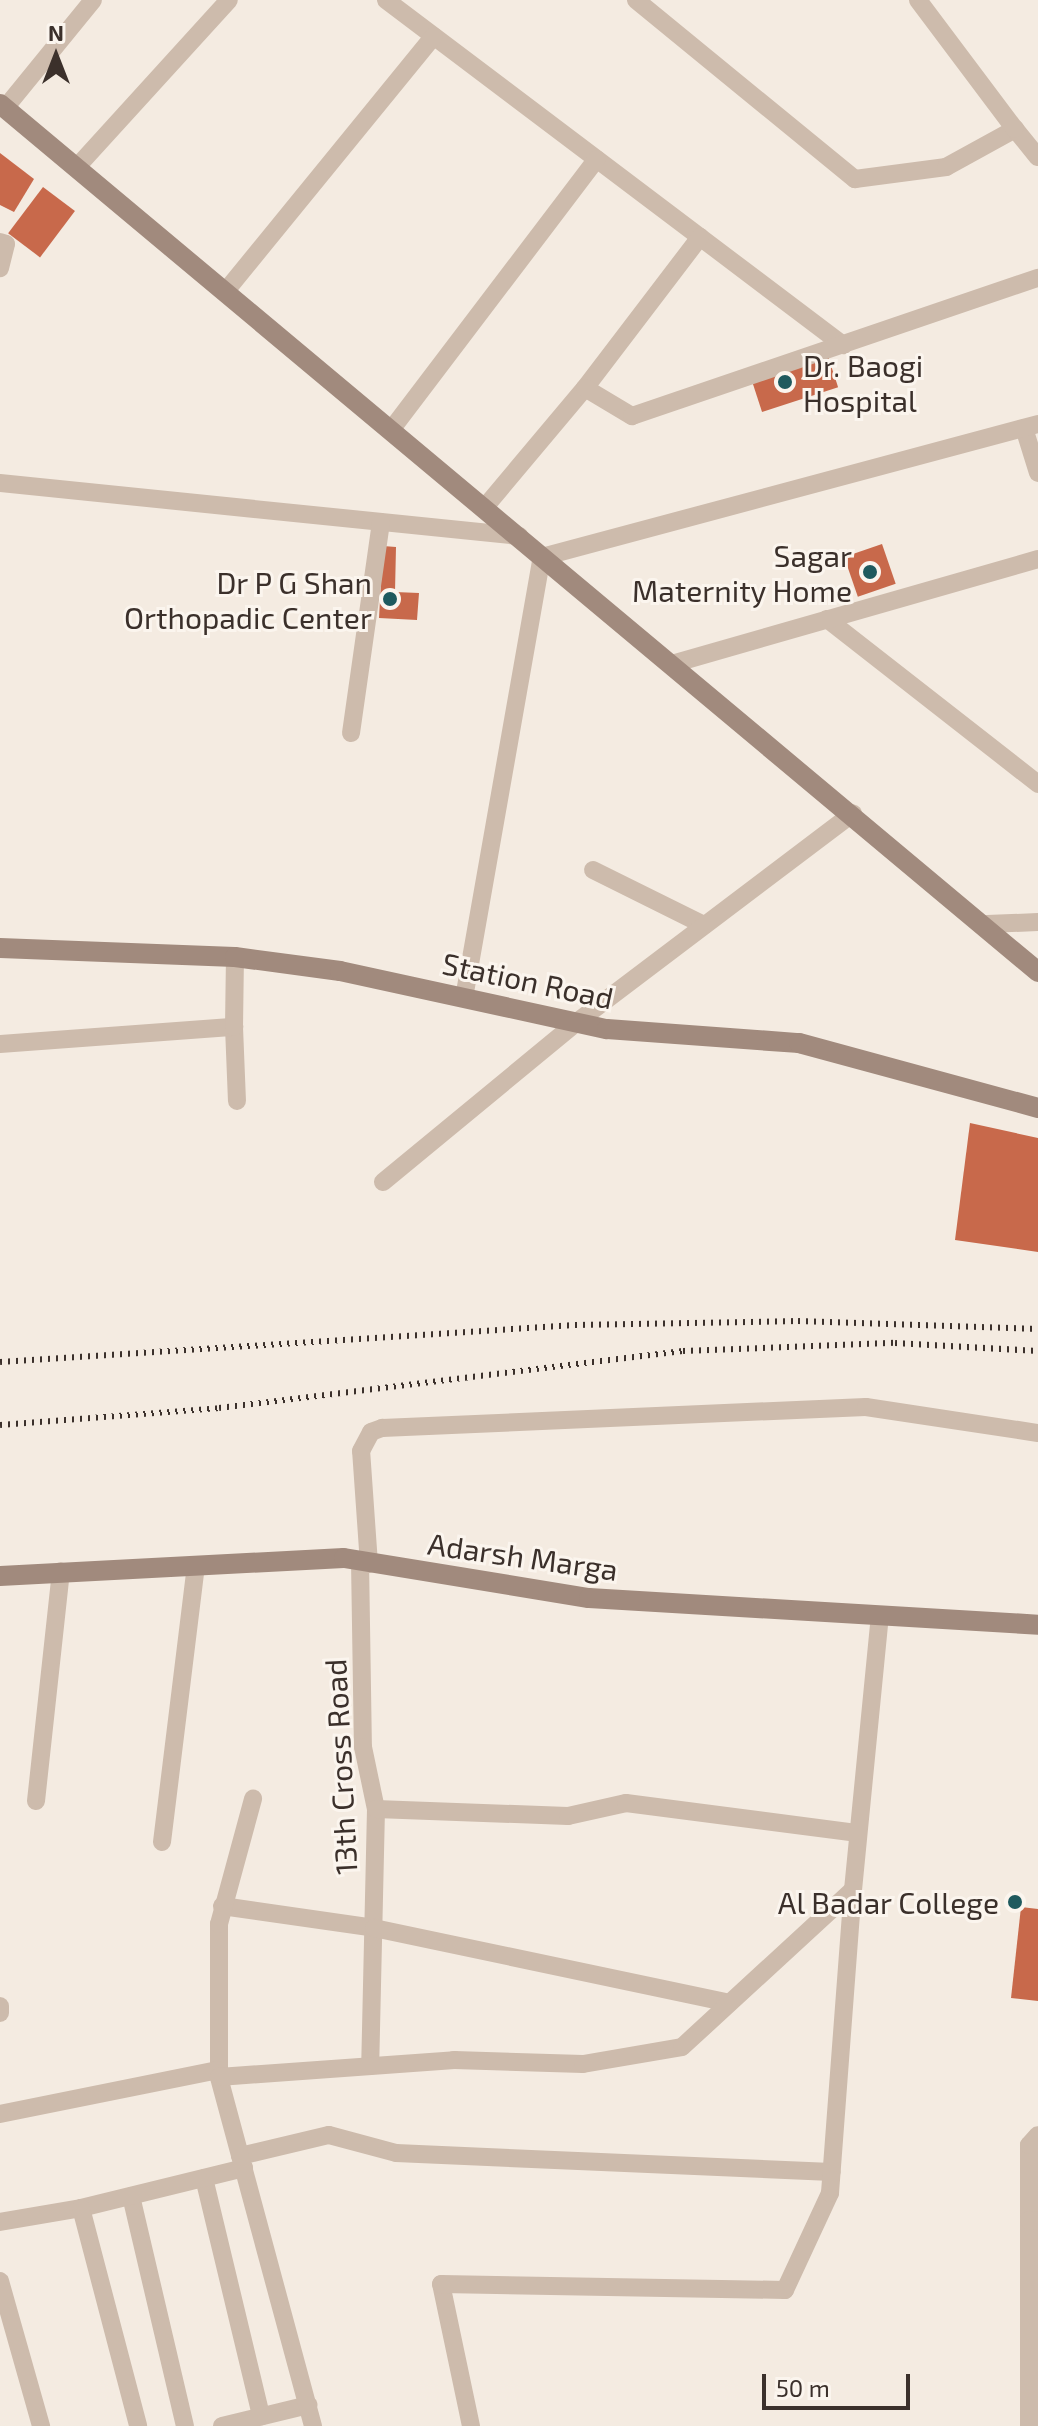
<!DOCTYPE html>
<style>
body{margin:0}
#map{position:relative;width:1038px;height:2426px;overflow:hidden;background:#f4ebe1;font-family:"Exo 2",sans-serif}
div>[style]{position:absolute}
.building>*{inset:0;background:#c8694b;transform-origin:0 0}
.minor>*{height:18px;margin:-9px;padding:0 9px;transform-origin:9px;border-radius:9px;background:#cdbbac}
.secondary>*{height:20px;margin:-10px;padding:0 10px;transform-origin:10px;border-radius:10px;background:#a18a7d}
.rail>*{height:6px;margin-top:-3px;transform-origin:0;background:repeating-linear-gradient(90deg,#3b302b 0 2px,transparent 0 8px)}
.dots>*{width:22px;height:22px;translate:-50% -50%;box-sizing:border-box;border:4px solid #fbf5ee;border-radius:50%}
span{translate:-50% -50%;white-space:nowrap;text-align:center;line-height:1.15;-webkit-text-stroke:6px #fbf5ee;paint-order:stroke}
.poi-label{font-size:30px;color:#3b302b}
.left{translate:0 -50%;text-align:left}
.right{translate:-100% -50%;text-align:right}
.street-label{font-size:30px;color:#3b302b}
.north{position:absolute;left:16px;top:16px;width:80px;height:80px;-webkit-text-stroke:6px #fbf5ee;paint-order:stroke;rotate:0deg;font-size:22px;font-weight:700;line-height:32px;text-align:center;color:#3b302b}
.north::after{content:'';display:block;margin:auto;width:28px;height:36px;background:#3b302b;clip-path:polygon(50% 0,100% 100%,50% 72%,0 100%)}
.scale{position:absolute;left:762px;top:2374px;width:148px;height:36px;box-sizing:border-box;border:4px solid #3b302b;border-top:0;padding-left:10px;font-size:24px;line-height:28px;white-space:nowrap;color:#3b302b;-webkit-text-stroke:6px #fbf5ee;paint-order:stroke}
</style>
<div id="map">
<div class="building">
<div style="clip-path:polygon(0 153px,34px 179px,14px 212px,0 205px)"></div>
<div style="left:43px;top:187px;width:40px;height:58px;rotate:37deg"></div>
<div style="left:827px;top:353px;width:36px;height:80px;rotate:72deg"></div>
<div style="left:882px;top:544px;width:42px;height:40px;rotate:71deg"></div>
<div style="clip-path:polygon(383px 546px,396px 547px,395px 592px,419px 593px,417px 620px,379px 618px)"></div>
<div style="clip-path:polygon(970px 1123px,1038px 1138px,1038px 1252px,955px 1240px)"></div>
<div style="clip-path:polygon(1021px 1907px,1038px 1909px,1038px 2001px,1011px 1998px)"></div>
</div>
<div class="minor">
<div style="left:386px;top:0;width:573px;rotate:37.05deg"></div>
<div style="left:636px;top:0;width:283px;rotate:39.3deg"></div>
<div style="left:855px;top:179px;width:92px;rotate:-7.5deg"></div>
<div style="left:946px;top:167px;width:79px;rotate:-28.8deg"></div>
<div style="left:1015px;top:129px;width:36px;rotate:51deg"></div>
<div style="left:918px;top:0;width:161px;rotate:53.1deg"></div>
<div style="left:5px;top:108px;width:139px;rotate:-50.8deg"></div>
<div style="left:76px;top:168px;width:227px;rotate:-47.7deg"></div>
<div style="left:0;top:242px;width:6px;rotate:18deg"></div>
<div style="left:6px;top:244px;width:25px;rotate:104deg"></div>
<div style="left:225px;top:292px;width:330px;rotate:-50.8deg"></div>
<div style="left:585px;top:388px;width:190px;rotate:-52.7deg"></div>
<div style="left:1024px;top:428px;width:47px;rotate:72.7deg"></div>
<div style="left:391px;top:430px;width:340px;rotate:-52.8deg"></div>
<div style="left:0;top:483px;width:522px;rotate:5.83deg"></div>
<div style="left:485px;top:507px;width:155px;rotate:-50deg"></div>
<div style="left:585px;top:388px;width:55px;rotate:30.8deg"></div>
<div style="left:632px;top:416px;width:429px;rotate:-18.8deg"></div>
<div style="left:827px;top:619px;width:268px;rotate:38deg"></div>
<div style="left:672px;top:664px;width:381px;rotate:-16deg"></div>
<div style="left:351px;top:733px;width:213px;rotate:-81.9deg"></div>
<div style="left:593px;top:870px;width:124px;rotate:26.4deg"></div>
<div style="left:987px;top:924px;width:51px;rotate:-2.2deg"></div>
<div style="left:464px;top:998px;width:448px;rotate:-80deg"></div>
<div style="left:542px;top:557px;width:514px;rotate:-15.01deg"></div>
<div style="left:234px;top:1027px;width:74px;rotate:87.7deg"></div>
<div style="left:0;top:1044px;width:235px;rotate:-4.2deg"></div>
<div style="left:234px;top:1027px;width:70px;rotate:-89.2deg"></div>
<div style="left:383px;top:1182px;width:251px;rotate:-39.5deg"></div>
<div style="left:577px;top:1022px;width:346px;rotate:-37.1deg"></div>
<div style="left:360px;top:1561px;width:186px;rotate:89.1deg"></div>
<div style="left:363px;top:1747px;width:63px;rotate:78.2deg"></div>
<div style="left:376px;top:1809px;width:257px;rotate:91.3deg"></div>
<div style="left:369px;top:1564px;width:113px;rotate:-94deg"></div>
<div style="left:361px;top:1451px;width:21px;rotate:-62deg"></div>
<div style="left:371px;top:1432px;width:12px;rotate:-20deg"></div>
<div style="left:382px;top:1428px;width:484px;rotate:-2.5deg"></div>
<div style="left:866px;top:1407px;width:174px;rotate:8.6deg"></div>
<div style="left:36px;top:1801px;width:231px;rotate:-83.8deg"></div>
<div style="left:376px;top:1809px;width:192px;rotate:2.1deg"></div>
<div style="left:568px;top:1816px;width:59px;rotate:-12.6deg"></div>
<div style="left:626px;top:1803px;width:234px;rotate:7.4deg"></div>
<div style="left:162px;top:1842px;width:279px;rotate:-83deg"></div>
<div style="left:222px;top:1906px;width:154px;rotate:8.2deg"></div>
<div style="left:374px;top:1928px;width:363px;rotate:11.9deg"></div>
<div style="left:0;top:2006px;width:7px;rotate:90deg"></div>
<div style="left:219px;top:2077px;width:153px;rotate:-90deg"></div>
<div style="left:219px;top:1924px;width:130px;rotate:-74.8deg"></div>
<div style="left:0;top:2114px;width:223px;rotate:-11.4deg"></div>
<div style="left:240px;top:2156px;width:91px;rotate:-13.3deg"></div>
<div style="left:329px;top:2135px;width:69px;rotate:15deg"></div>
<div style="left:396px;top:2153px;width:436px;rotate:2.5deg"></div>
<div style="left:204px;top:2178px;width:245px;rotate:76.5deg"></div>
<div style="left:131px;top:2196px;width:236px;rotate:76.8deg"></div>
<div style="left:81px;top:2208px;width:168px;rotate:-13.8deg"></div>
<div style="left:1029px;top:2220px;width:75px;rotate:-90deg"></div>
<div style="left:1029px;top:2145px;width:13px;rotate:-48deg"></div>
<div style="left:0;top:2222px;width:82px;rotate:-9.8deg"></div>
<div style="left:81px;top:2208px;width:225px;rotate:75.3deg"></div>
<div style="left:0;top:2281px;width:151px;rotate:74.2deg"></div>
<div style="left:222px;top:2426px;width:89px;rotate:-13.7deg"></div>
<div style="left:313px;top:2426px;width:361px;rotate:-105.1deg"></div>
<div style="left:219px;top:2077px;width:236px;rotate:-4.1deg"></div>
<div style="left:454px;top:2060px;width:129px;rotate:1.8deg"></div>
<div style="left:583px;top:2064px;width:100px;rotate:-9.7deg"></div>
<div style="left:682px;top:2047px;width:232px;rotate:-42.6deg"></div>
<div style="left:853px;top:1890px;width:276px;rotate:-84.4deg"></div>
<div style="left:471px;top:2426px;width:145px;rotate:-101.9deg"></div>
<div style="left:441px;top:2284px;width:344px;rotate:1deg"></div>
<div style="left:785px;top:2290px;width:107px;rotate:-65.1deg"></div>
<div style="left:830px;top:2193px;width:304px;rotate:-85.7deg"></div>
<div style="left:1029px;top:2426px;width:206px;rotate:-90deg"></div>
<div style="left:1029px;top:2220px;width:9px;rotate:6deg"></div>
</div>
<div class="secondary">
<div style="left:0;top:104px;width:1353px;rotate:39.9deg"></div>
<div style="left:0;top:948px;width:235px;rotate:2.2deg"></div>
<div style="left:235px;top:957px;width:106px;rotate:7.6deg"></div>
<div style="left:340px;top:971px;width:273px;rotate:12.3deg"></div>
<div style="left:607px;top:1029px;width:193px;rotate:4.2deg"></div>
<div style="left:799px;top:1043px;width:248px;rotate:15.2deg"></div>
<div style="left:0;top:1576px;width:344px;rotate:-3deg"></div>
<div style="left:344px;top:1558px;width:248px;rotate:9.3deg"></div>
<div style="left:589px;top:1598px;width:450px;rotate:3.4deg"></div>
</div>
<div class="rail">
<div style="left:0;top:1362px;width:576px;rotate:-3.68deg"></div>
<div style="left:575px;top:1325px;width:223px;rotate:-1deg"></div>
<div style="left:798px;top:1321px;width:240px;rotate:1.9deg"></div>
<div style="left:0;top:1425px;width:220px;rotate:-4.4deg"></div>
<div style="left:219px;top:1408px;width:467px;rotate:-7deg"></div>
<div style="left:683px;top:1351px;width:212px;rotate:-2.2deg"></div>
<div style="left:895px;top:1343px;width:143px;rotate:3.2deg"></div>
</div>
<div class="dots">
<div style="left:785px;top:382px;background:#1f5a5e"></div>
<div style="left:870px;top:572px;background:#1f5a5e"></div>
<div style="left:390px;top:599px;background:#1f5a5e"></div>
<div style="left:1015px;top:1902px;background:#1f5a5e"></div>
</div>
<div class="poi-label">
<span class="left" style="left:803px;top:382px">Dr. Baogi<br>Hospital</span>
<span class="right" style="left:852px;top:572px">Sagar<br>Maternity Home</span>
<span class="right" style="left:372px;top:599px">Dr P G Shan<br>Orthopadic Center</span>
<span class="right" style="left:999px;top:1902px">Al Badar College</span>
</div>
<div class="street-label">
<span style="left:528px;top:980px;rotate:12deg">Station Road</span>
<span style="left:523px;top:1556px;rotate:8deg">Adarsh Marga</span>
<span style="left:340px;top:1767px;rotate:-93deg">13th Cross Road</span>
</div>
<div class="north">N</div>
<div class="scale">50 m</div>
</div>
